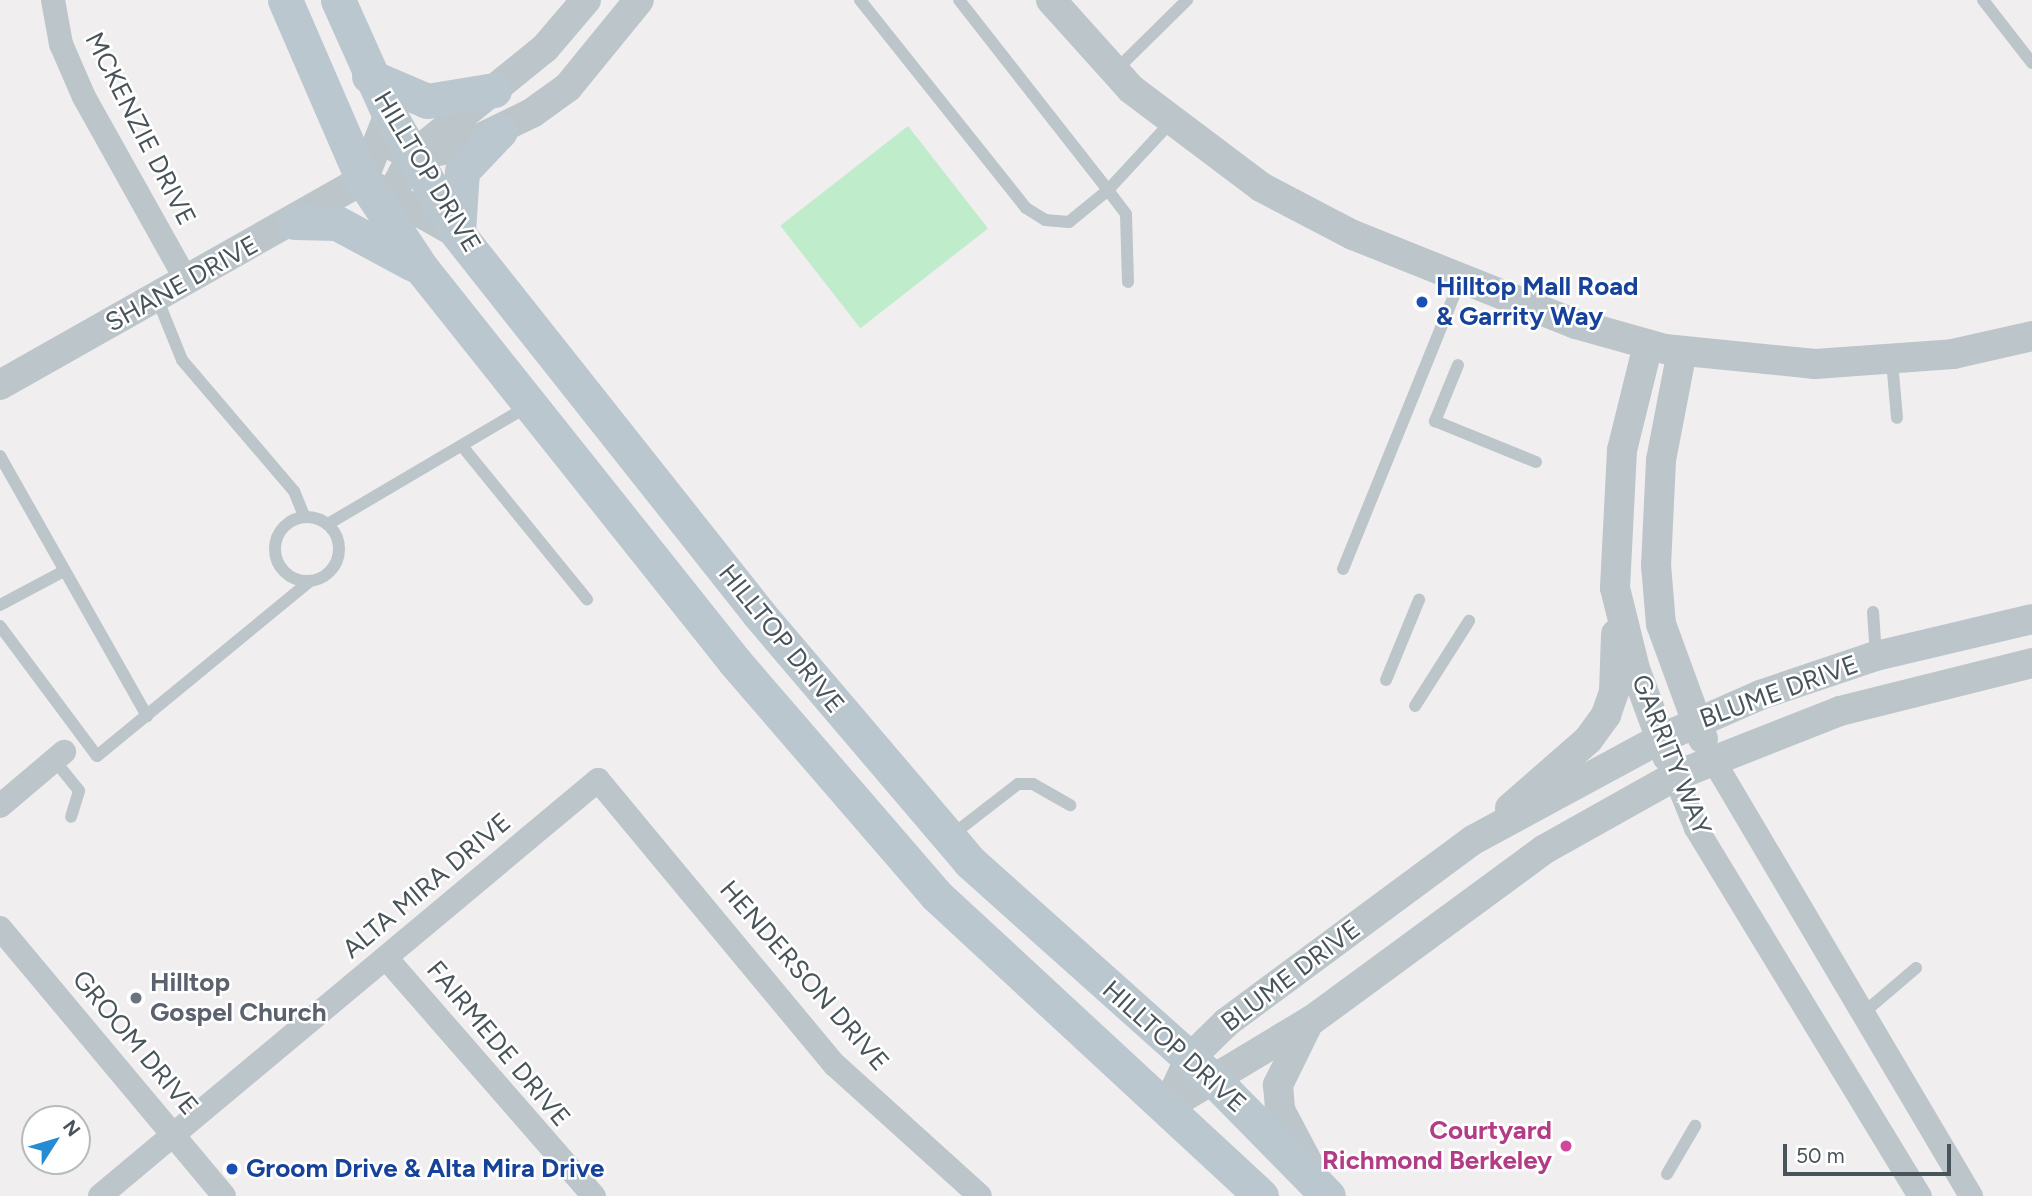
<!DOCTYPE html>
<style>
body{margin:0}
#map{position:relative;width:2032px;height:1196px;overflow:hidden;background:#f1eeef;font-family:Figtree,sans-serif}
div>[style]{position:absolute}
.green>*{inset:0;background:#bfecca;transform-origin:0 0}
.service>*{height:12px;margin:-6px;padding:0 6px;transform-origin:6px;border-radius:6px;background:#bbc5ca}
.service>.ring{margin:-6px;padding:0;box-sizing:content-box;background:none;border:12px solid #bbc5ca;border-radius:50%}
.minor>*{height:24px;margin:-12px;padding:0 12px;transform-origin:12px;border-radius:12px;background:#bbc5ca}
.tertiary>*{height:30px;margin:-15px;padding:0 15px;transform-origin:15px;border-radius:15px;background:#bbc5ca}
.secondary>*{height:35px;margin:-17.5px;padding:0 17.5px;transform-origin:17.5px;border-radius:17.5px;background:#bbc7cf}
.dots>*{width:19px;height:19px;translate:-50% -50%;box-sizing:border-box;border:4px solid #fff;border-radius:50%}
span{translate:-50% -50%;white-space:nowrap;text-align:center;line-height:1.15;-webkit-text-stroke:5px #fff;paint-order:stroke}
.street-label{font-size:26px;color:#48545a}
.transit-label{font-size:26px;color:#164399;font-weight:700}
.left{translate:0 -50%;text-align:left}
.worship-label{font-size:26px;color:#5b616d;font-weight:700}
.hotel-label{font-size:26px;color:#b23c85;font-weight:700}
.right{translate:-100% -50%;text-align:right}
.north{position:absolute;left:21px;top:1105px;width:70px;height:70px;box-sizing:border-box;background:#fff;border:2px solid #b6bbbd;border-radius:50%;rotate:53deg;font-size:19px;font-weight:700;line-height:28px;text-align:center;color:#48545a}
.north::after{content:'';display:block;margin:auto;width:24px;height:32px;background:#258bd4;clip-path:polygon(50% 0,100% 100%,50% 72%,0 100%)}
.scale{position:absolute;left:1783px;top:1144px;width:168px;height:32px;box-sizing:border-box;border:4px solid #48545a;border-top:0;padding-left:9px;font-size:21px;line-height:24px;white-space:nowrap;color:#48545a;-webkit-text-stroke:5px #fff;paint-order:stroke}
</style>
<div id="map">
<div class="green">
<div style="left:908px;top:126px;width:130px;height:162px;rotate:52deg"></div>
</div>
<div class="service">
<div style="left:860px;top:0;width:266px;rotate:51.4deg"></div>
<div style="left:1026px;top:208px;width:22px;rotate:32deg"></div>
<div style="left:1045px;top:220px;width:24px;rotate:5deg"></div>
<div style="left:1069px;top:222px;width:50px;rotate:-39.4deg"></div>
<div style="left:1108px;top:190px;width:241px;rotate:-128.1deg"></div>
<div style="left:1983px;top:0;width:80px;rotate:52.1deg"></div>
<div style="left:1114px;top:72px;width:103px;rotate:-44.6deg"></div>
<div style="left:1128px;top:282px;width:68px;rotate:-91.7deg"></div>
<div style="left:1126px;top:214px;width:30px;rotate:-127deg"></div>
<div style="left:1108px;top:190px;width:91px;rotate:-47.2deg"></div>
<div style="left:157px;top:298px;width:67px;rotate:68deg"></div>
<div style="left:182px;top:360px;width:172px;rotate:49.5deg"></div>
<div style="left:294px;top:491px;width:27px;rotate:68deg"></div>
<div style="left:1892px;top:361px;width:57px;rotate:85deg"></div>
<div style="left:1458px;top:365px;width:61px;rotate:112.3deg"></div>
<div style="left:1435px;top:421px;width:109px;rotate:22.1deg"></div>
<div style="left:462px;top:446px;width:198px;rotate:50.8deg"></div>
<div style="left:0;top:456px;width:299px;rotate:60.5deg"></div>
<div class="ring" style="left:275px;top:517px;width:52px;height:52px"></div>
<div style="left:328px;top:524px;width:232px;rotate:-30.5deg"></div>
<div style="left:1343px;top:569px;width:313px;rotate:-67.9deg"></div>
<div style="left:0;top:605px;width:72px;rotate:-28deg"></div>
<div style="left:1873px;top:612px;width:44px;rotate:86.1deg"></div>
<div style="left:0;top:626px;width:162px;rotate:53.3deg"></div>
<div style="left:97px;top:756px;width:276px;rotate:-39.4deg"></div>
<div style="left:1386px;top:680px;width:87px;rotate:-67.6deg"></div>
<div style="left:1415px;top:706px;width:101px;rotate:-57.6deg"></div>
<div style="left:55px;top:761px;width:38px;rotate:51deg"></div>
<div style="left:79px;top:791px;width:27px;rotate:107deg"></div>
<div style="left:952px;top:835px;width:83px;rotate:-37.7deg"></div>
<div style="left:1018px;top:784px;width:15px"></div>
<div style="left:1033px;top:784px;width:43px;rotate:29.6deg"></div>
<div style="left:1862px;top:1014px;width:71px;rotate:-40.4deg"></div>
<div style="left:1667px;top:1174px;width:56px;rotate:-59.7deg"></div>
</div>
<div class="minor">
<div style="left:53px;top:0;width:45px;rotate:79.7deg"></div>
<div style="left:61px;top:44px;width:58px;rotate:66.5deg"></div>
<div style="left:84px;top:97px;width:211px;rotate:60.8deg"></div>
<div style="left:1712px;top:758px;width:509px;rotate:59.4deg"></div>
<div style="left:1675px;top:776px;width:56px;rotate:68deg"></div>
<div style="left:1696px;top:828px;width:431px;rotate:58.7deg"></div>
<div style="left:0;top:806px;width:84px;rotate:-40.2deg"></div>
<div style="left:0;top:928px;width:349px;rotate:50.1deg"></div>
<div style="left:387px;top:959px;width:315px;rotate:48.9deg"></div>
<div style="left:100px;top:1196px;width:649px;rotate:-39.87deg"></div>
<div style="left:598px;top:780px;width:371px;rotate:50.3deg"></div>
<div style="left:835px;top:1065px;width:195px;rotate:42.1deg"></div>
</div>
<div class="tertiary">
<div style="left:1051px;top:0;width:120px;rotate:48deg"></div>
<div style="left:1131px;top:89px;width:163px;rotate:37deg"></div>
<div style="left:1261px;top:187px;width:104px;rotate:27.6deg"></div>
<div style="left:1353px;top:235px;width:240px;rotate:21.8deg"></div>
<div style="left:1576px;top:324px;width:92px;rotate:15.7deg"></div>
<div style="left:1665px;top:349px;width:151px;rotate:5.7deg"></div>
<div style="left:1815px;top:364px;width:138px;rotate:-4.1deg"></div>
<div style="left:1953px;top:354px;width:81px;rotate:-12.8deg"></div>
<div style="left:395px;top:147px;width:19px;rotate:28deg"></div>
<div style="left:412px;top:156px;width:53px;rotate:-10.9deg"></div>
<div style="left:464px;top:146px;width:76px;rotate:-25.9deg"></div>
<div style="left:532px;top:113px;width:44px;rotate:-35.8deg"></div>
<div style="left:568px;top:87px;width:112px;rotate:-50.8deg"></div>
<div style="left:375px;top:187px;width:95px;rotate:29.5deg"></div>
<div style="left:383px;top:211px;width:62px;rotate:-62.2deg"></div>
<div style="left:412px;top:156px;width:171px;rotate:-39.1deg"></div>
<div style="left:545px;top:48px;width:63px;rotate:-49.5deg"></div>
<div style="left:1648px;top:345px;width:108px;rotate:103.9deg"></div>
<div style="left:1622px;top:450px;width:138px;rotate:92.9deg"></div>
<div style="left:1615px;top:588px;width:83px;rotate:76.1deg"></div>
<div style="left:1635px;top:669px;width:93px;rotate:69.8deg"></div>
<div style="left:1682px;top:351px;width:111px;rotate:100.9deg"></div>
<div style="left:1661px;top:460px;width:105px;rotate:92.7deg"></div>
<div style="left:1656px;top:565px;width:59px;rotate:85.2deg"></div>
<div style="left:1661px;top:624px;width:122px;rotate:69.9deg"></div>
<div style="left:0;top:385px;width:417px;rotate:-29.5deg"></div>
<div style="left:363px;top:180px;width:71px;rotate:-68.5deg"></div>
<div style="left:1510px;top:808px;width:103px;rotate:-41.1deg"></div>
<div style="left:1588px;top:740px;width:31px;rotate:-54deg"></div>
<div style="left:1606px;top:715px;width:24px;rotate:-71deg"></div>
<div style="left:1614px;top:692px;width:58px;rotate:-88deg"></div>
<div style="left:1306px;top:1028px;width:64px;rotate:116.2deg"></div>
<div style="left:1278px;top:1085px;width:25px;rotate:85deg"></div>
<div style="left:1280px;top:1110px;width:60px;rotate:62.2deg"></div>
<div style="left:1167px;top:1107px;width:54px;rotate:-64.9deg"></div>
<div style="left:1190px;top:1058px;width:52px;rotate:-44.2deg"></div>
<div style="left:1227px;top:1022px;width:306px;rotate:-36.5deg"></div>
<div style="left:1473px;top:840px;width:213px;rotate:-28.4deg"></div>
<div style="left:1660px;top:739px;width:109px;rotate:-23.7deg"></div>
<div style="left:1760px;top:695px;width:122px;rotate:-18.6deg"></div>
<div style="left:1876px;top:656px;width:160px;rotate:-13.3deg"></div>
<div style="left:1167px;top:1107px;width:169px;rotate:-31deg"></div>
<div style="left:1312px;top:1020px;width:289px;rotate:-36.3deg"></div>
<div style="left:1545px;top:849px;width:149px;rotate:-29.3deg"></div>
<div style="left:1675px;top:776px;width:177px;rotate:-21.5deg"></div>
<div style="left:1840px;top:711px;width:198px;rotate:-14deg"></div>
</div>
<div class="secondary">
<div style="left:285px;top:0;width:196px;rotate:66.6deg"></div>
<div style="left:363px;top:180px;width:107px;rotate:56.5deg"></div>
<div style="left:422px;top:269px;width:502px;rotate:51.46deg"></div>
<div style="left:735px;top:662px;width:308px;rotate:49.2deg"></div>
<div style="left:936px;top:895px;width:443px;rotate:42.8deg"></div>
<div style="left:338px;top:0;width:125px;rotate:65.9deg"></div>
<div style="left:389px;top:114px;width:138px;rotate:60.1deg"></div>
<div style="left:458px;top:234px;width:485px;rotate:51.6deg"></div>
<div style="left:759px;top:614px;width:326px;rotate:49.6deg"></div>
<div style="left:970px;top:862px;width:329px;rotate:41.8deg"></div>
<div style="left:1215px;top:1081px;width:161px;rotate:45.5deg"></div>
<div style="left:369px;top:76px;width:63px;rotate:23.3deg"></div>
<div style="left:427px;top:101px;width:68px;rotate:-9.3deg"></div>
<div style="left:294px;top:222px;width:43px;rotate:1.3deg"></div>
<div style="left:337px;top:223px;width:86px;rotate:28.3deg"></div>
<div style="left:458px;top:231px;width:60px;rotate:-86.2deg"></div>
<div style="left:462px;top:171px;width:55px;rotate:-46.5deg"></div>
</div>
<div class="dots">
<div style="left:1422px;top:302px;background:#1a4fb4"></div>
<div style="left:136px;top:998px;background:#6b7280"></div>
<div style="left:1566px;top:1146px;background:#d1479c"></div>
<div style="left:232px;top:1169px;background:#1a4fb4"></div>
</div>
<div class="street-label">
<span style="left:140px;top:129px;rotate:63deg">MCKENZIE DRIVE</span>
<span style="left:427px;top:172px;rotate:59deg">HILLTOP DRIVE</span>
<span style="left:182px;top:284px;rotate:-29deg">SHANE DRIVE</span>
<span style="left:781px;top:639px;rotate:51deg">HILLTOP DRIVE</span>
<span style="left:1779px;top:692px;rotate:-20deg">BLUME DRIVE</span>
<span style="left:1671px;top:755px;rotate:68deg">GARRITY WAY</span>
<span style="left:427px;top:886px;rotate:-40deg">ALTA MIRA DRIVE</span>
<span style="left:804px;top:976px;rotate:49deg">HENDERSON DRIVE</span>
<span style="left:1291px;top:976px;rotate:-37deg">BLUME DRIVE</span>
<span style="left:135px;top:1043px;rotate:50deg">GROOM DRIVE</span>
<span style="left:498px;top:1044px;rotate:50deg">FAIRMEDE DRIVE</span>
<span style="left:1174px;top:1047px;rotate:42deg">HILLTOP DRIVE</span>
</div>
<div class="transit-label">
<span class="left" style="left:1436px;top:302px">Hilltop Mall Road<br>&amp; Garrity Way</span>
<span class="left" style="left:246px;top:1169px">Groom Drive &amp; Alta Mira Drive</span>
</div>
<div class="worship-label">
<span class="left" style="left:150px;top:998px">Hilltop<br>Gospel Church</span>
</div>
<div class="hotel-label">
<span class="right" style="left:1552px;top:1146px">Courtyard<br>Richmond Berkeley</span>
</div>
<div class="north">N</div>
<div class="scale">50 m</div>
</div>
